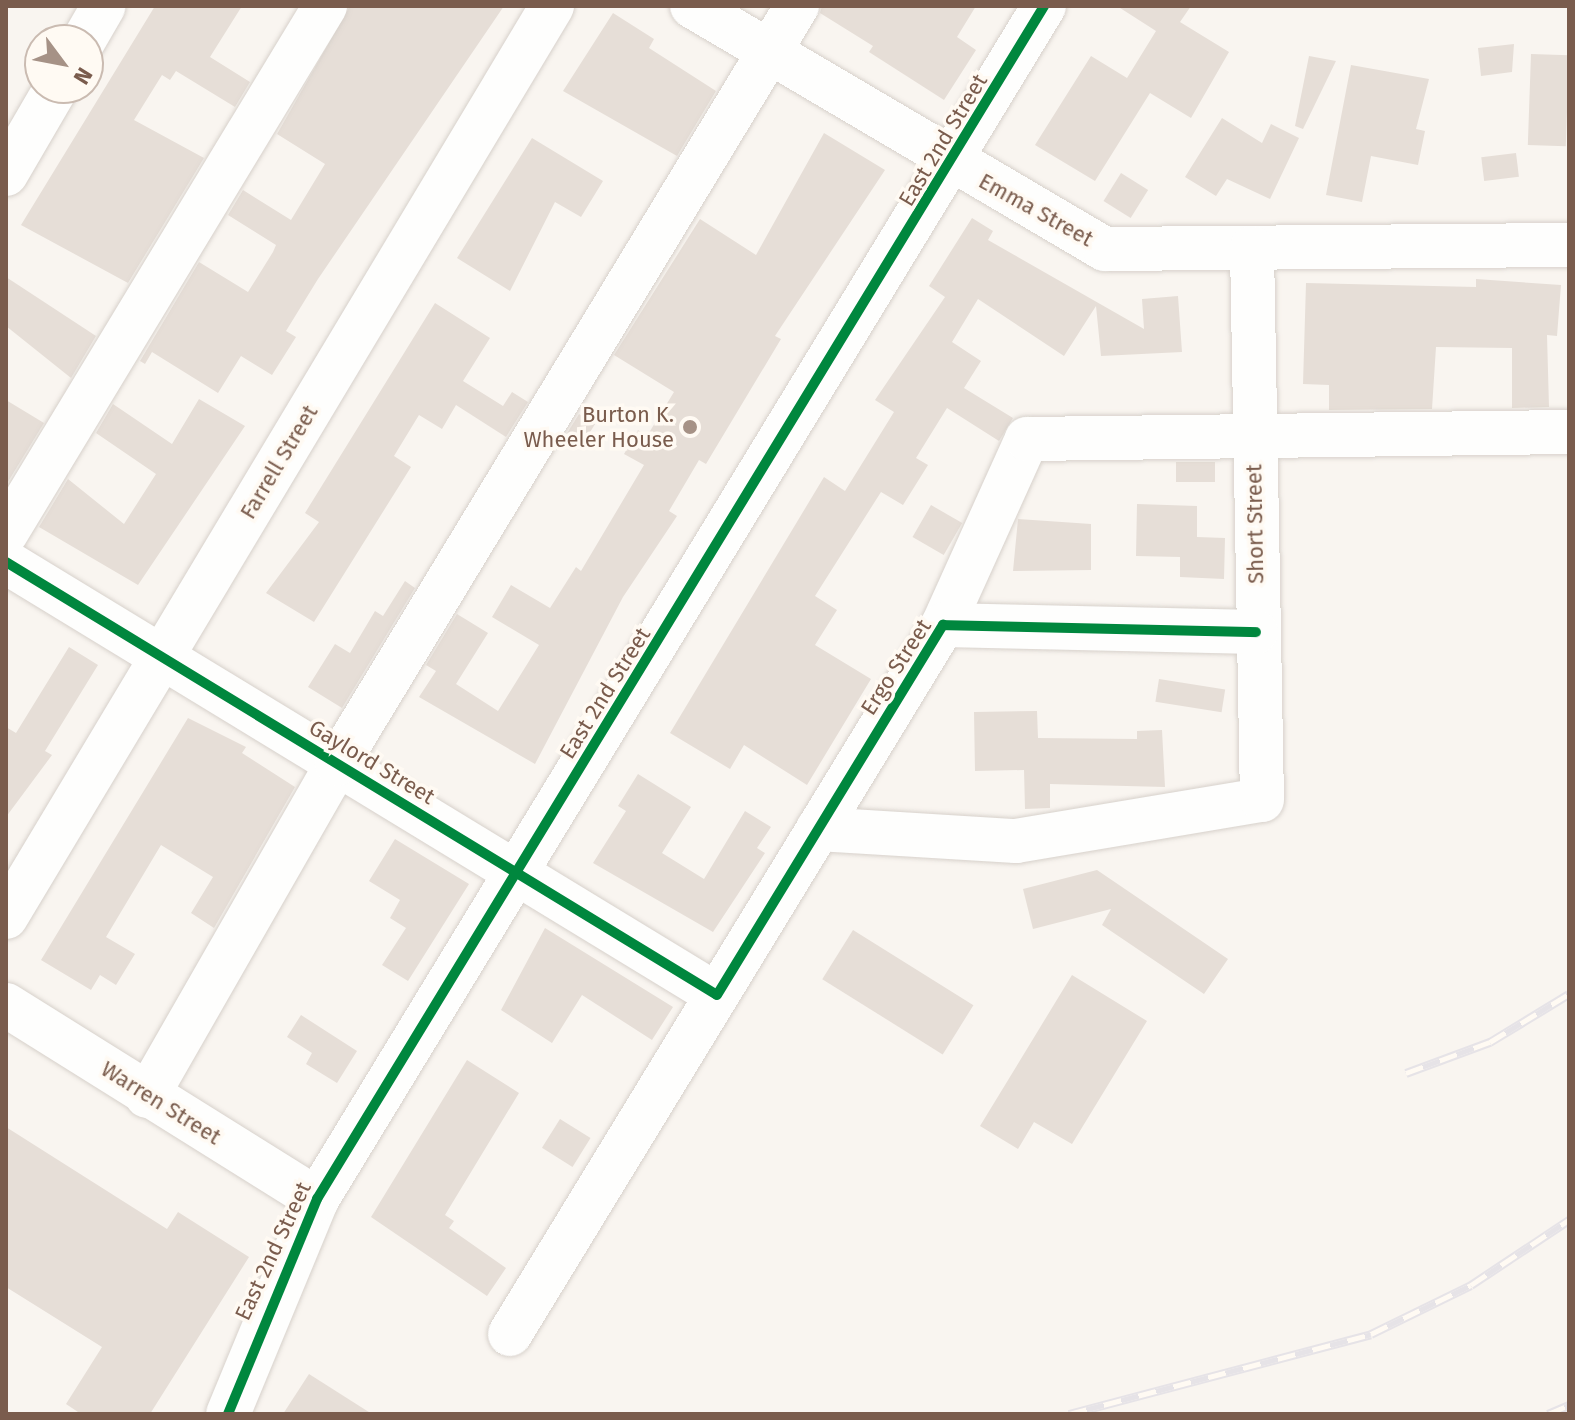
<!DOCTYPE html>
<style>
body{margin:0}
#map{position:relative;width:1575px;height:1420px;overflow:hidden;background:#f9f5f0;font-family:"Fira Sans",sans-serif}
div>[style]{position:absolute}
.building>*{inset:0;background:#e6ded7;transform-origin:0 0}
.roads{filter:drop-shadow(0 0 2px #d7d1cb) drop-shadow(0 0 2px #d7d1cb)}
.minor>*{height:44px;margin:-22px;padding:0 22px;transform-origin:22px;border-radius:22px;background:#fefefd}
.rail>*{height:9px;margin-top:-4.5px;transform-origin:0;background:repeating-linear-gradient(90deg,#fffaf3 0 18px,#e6e3e7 0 36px);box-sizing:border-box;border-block:2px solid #e6e3e7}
.cycleway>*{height:10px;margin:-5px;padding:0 5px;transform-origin:5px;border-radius:5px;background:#00873e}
.dots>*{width:22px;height:22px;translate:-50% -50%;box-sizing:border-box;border:4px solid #fffaf3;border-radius:50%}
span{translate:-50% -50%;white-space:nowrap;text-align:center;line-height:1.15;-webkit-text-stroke:7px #fffaf3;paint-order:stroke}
.street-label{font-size:22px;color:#7a5c4d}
.poi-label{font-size:22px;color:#7a5c4d}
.right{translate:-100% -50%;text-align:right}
.frame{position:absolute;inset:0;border:8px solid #7a5c4d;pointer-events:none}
.north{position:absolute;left:24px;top:24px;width:80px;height:80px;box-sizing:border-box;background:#fffaf3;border:2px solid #cabbb1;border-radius:50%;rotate:122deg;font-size:22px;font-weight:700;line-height:32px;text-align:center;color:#7a5c4d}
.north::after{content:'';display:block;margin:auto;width:28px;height:36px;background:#a69286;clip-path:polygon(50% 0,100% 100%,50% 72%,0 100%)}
</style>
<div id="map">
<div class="building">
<div style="clip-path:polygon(155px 6px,242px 6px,210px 57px,250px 82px,235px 107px,176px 71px,170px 80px,162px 75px,134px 120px,204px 158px,128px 283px,21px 225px)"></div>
<div style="clip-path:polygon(350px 6px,504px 6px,318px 279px,286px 331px,296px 337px,272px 375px,241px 356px,218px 393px,152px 352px,145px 364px,140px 361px,199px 262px,248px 292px,273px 252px,276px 245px,228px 215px,243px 190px,291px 220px,325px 164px,277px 134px)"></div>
<div style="clip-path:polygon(822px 6px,976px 6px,957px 37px,976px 50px,944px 100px,869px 52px,873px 46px,820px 13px)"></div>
<div style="clip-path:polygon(1117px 6px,1191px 6px,1180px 22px,1229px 52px,1191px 118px,1150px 93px,1095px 181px,1035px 145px,1091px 56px,1127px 78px,1156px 31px)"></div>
<div style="clip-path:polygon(613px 13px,654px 39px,649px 48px,716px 91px,677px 156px,563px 91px)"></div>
<div style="clip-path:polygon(1514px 44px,1512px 72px,1481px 76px,1478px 48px)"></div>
<div style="left:1531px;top:54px;width:38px;height:91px;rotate:2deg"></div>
<div style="clip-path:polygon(1309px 56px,1336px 61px,1303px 129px,1295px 126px)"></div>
<div style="clip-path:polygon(1351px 65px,1429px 79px,1416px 129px,1425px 131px,1418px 165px,1371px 156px,1362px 202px,1326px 195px)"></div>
<div style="clip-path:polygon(1222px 118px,1262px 143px,1271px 124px,1299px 138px,1270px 199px,1227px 179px,1216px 196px,1185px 177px)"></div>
<div style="clip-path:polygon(824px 133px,885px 170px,775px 336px,781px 339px,706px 464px,699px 460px,669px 511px,677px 516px,623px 597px,535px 764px,419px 697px,436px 671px,426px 665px,457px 614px,488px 633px,456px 684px,498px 711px,539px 645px,492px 617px,511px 585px,550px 608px,576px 567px,581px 571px,644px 465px,624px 454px,638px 430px,647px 436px,674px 392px,614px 355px,700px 219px,756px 255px)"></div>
<div style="clip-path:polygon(532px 138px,603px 181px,581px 217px,555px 202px,510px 291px,457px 258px)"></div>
<div style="left:1516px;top:153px;width:24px;height:35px;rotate:83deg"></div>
<div style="left:1121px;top:173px;width:32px;height:33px;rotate:32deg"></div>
<div style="clip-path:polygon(972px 218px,993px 231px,988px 240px,1144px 329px,1142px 299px,1178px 296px,1182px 352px,1101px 356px,1096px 306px,1064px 356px,978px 299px,952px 342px,981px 361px,964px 388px,1013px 418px,999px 441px,947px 408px,916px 458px,928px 465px,903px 505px,881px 492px,815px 596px,837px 610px,815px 645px,871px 679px,807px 785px,744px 745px,730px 769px,670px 733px,824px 477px,845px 491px,894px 412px,875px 400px,945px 297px,929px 286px)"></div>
<div style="clip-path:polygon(6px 277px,96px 336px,71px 378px,6px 326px)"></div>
<div style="clip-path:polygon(1476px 279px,1561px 285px,1557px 336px,1547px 335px,1549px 407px,1512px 408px,1512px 348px,1436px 347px,1432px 409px,1329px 410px,1329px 385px,1303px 384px,1306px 283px,1476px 287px)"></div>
<div style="clip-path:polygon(435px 303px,490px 338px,463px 381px,503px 406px,512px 392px,528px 402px,506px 437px,456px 405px,442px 429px,419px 415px,394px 456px,411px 467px,314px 622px,266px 593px,319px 522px,305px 513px)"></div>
<div style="clip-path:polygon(199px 399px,245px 426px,138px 585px,39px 527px,68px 479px,124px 524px,156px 474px,96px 433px,113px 404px,172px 444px)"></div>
<div style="clip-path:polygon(6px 400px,44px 423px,6px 485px)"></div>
<div style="left:579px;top:414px;width:19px;height:25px;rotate:32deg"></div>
<div style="left:1176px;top:462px;width:39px;height:20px"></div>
<div style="clip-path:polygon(1137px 504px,1197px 506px,1197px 537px,1225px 538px,1224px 579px,1180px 577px,1180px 557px,1136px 556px)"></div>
<div style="left:931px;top:505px;width:36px;height:37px;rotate:30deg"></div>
<div style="clip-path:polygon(1018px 519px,1091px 524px,1091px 570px,1013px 571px)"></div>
<div style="clip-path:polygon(405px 581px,415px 588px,342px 708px,308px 687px,335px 644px,350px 653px,375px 611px,383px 616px)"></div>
<div style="clip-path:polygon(69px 647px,98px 665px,45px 751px,52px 755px,6px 817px,6px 727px,16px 733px)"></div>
<div style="left:1159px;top:679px;width:67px;height:23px;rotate:9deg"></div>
<div style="clip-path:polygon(1037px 711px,1038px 738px,1137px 739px,1137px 731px,1162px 730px,1165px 787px,1050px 784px,1050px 808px,1025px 809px,1024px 770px,975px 771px,974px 712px)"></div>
<div style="clip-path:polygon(188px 718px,246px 747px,242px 753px,295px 787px,214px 928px,191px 913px,213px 877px,161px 845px,106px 937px,135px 954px,116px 985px,100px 975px,91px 990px,41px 960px)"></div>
<div style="clip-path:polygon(638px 774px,691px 807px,662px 853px,704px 879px,745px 811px,771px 827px,757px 848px,765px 853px,713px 932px,593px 863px,626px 811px,618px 806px)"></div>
<div style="clip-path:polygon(395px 839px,469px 884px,408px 981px,382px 965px,406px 928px,390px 918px,400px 900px,369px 881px)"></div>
<div style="clip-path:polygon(1097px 870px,1228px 959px,1204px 994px,1102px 925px,1111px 909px,1033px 929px,1023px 889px)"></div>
<div style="clip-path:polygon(545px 928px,673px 1007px,652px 1040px,582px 995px,552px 1043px,501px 1010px)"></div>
<div style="left:853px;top:930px;width:142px;height:58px;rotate:32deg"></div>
<div style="clip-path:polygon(1072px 975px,1147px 1021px,1072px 1144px,1034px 1122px,1018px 1149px,980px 1126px)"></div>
<div style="clip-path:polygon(301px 1015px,357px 1051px,337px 1083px,306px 1064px,312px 1053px,287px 1037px)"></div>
<div style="clip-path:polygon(467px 1060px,519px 1093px,445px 1215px,454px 1221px,449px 1228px,506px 1268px,487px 1296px,371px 1217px)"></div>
<div style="left:560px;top:1119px;width:36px;height:34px;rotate:32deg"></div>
<div style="clip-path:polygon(6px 1127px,167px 1229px,178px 1212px,249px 1257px,150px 1414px,81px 1414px,66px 1404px,102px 1347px,6px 1287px)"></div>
<div style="clip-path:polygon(309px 1374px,372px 1414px,283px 1414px)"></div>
</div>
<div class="roads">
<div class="minor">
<div style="left:692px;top:6px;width:479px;rotate:30.5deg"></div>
<div style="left:1105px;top:249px;width:464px;rotate:-0.5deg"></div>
<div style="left:84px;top:40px;width:39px;rotate:-60deg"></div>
<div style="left:6px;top:174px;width:99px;rotate:-59.8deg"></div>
<div style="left:6px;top:533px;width:616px;rotate:-58.81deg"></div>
<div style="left:6px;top:562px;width:832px;rotate:31.34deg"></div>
<div style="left:943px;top:625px;width:204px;rotate:-65.7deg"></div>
<div style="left:1027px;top:439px;width:542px;rotate:-0.74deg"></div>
<div style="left:818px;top:829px;width:198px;rotate:3.5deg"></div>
<div style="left:1016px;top:841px;width:249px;rotate:-9.5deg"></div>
<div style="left:1262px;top:800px;width:552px;rotate:-91.04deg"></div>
<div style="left:6px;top:917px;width:1062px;rotate:-59.06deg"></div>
<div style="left:6px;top:1005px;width:367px;rotate:32deg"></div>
<div style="left:147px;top:1096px;width:383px;rotate:-60.2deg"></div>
<div style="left:337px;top:764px;width:887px;rotate:-58.75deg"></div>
<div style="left:510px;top:1334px;width:831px;rotate:-58.59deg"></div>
<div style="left:943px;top:625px;width:313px;rotate:1.3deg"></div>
<div style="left:228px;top:1414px;width:233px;rotate:-67.5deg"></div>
<div style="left:317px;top:1199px;width:1397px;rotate:-58.64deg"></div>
</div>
</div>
<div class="rail">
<div style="left:1406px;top:1073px;width:90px;rotate:-20.3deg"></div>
<div style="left:1490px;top:1042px;width:92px;rotate:-31.3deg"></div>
<div style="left:1069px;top:1414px;width:312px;rotate:-14.8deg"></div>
<div style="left:1371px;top:1334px;width:111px;rotate:-26.1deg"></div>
<div style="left:1471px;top:1285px;width:118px;rotate:-33.6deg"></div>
<div style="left:1548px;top:1414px;width:23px;rotate:-23deg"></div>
</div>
<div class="cycleway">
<div style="left:6px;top:562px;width:832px;rotate:31.34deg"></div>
<div style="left:717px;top:995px;width:434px;rotate:-58.6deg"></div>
<div style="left:943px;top:625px;width:313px;rotate:1.3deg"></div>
<div style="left:228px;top:1414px;width:233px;rotate:-67.5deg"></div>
<div style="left:317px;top:1199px;width:1397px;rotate:-58.64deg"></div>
</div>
<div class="dots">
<div style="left:690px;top:427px;background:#a69286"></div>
</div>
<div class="street-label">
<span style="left:943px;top:140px;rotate:-59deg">East 2nd Street</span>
<span style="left:1036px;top:210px;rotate:29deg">Emma Street</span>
<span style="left:279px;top:462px;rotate:-59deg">Farrell Street</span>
<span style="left:1255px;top:524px;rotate:-91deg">Short Street</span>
<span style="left:896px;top:667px;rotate:-57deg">Ergo Street</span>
<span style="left:605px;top:693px;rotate:-58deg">East 2nd Street</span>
<span style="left:372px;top:762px;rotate:31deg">Gaylord Street</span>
<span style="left:161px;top:1103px;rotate:32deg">Warren Street</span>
<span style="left:273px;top:1251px;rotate:-65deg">East 2nd Street</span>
</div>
<div class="poi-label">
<span class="right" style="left:674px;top:427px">Burton K.<br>Wheeler House</span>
</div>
<div class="frame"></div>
<div class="north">N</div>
</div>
